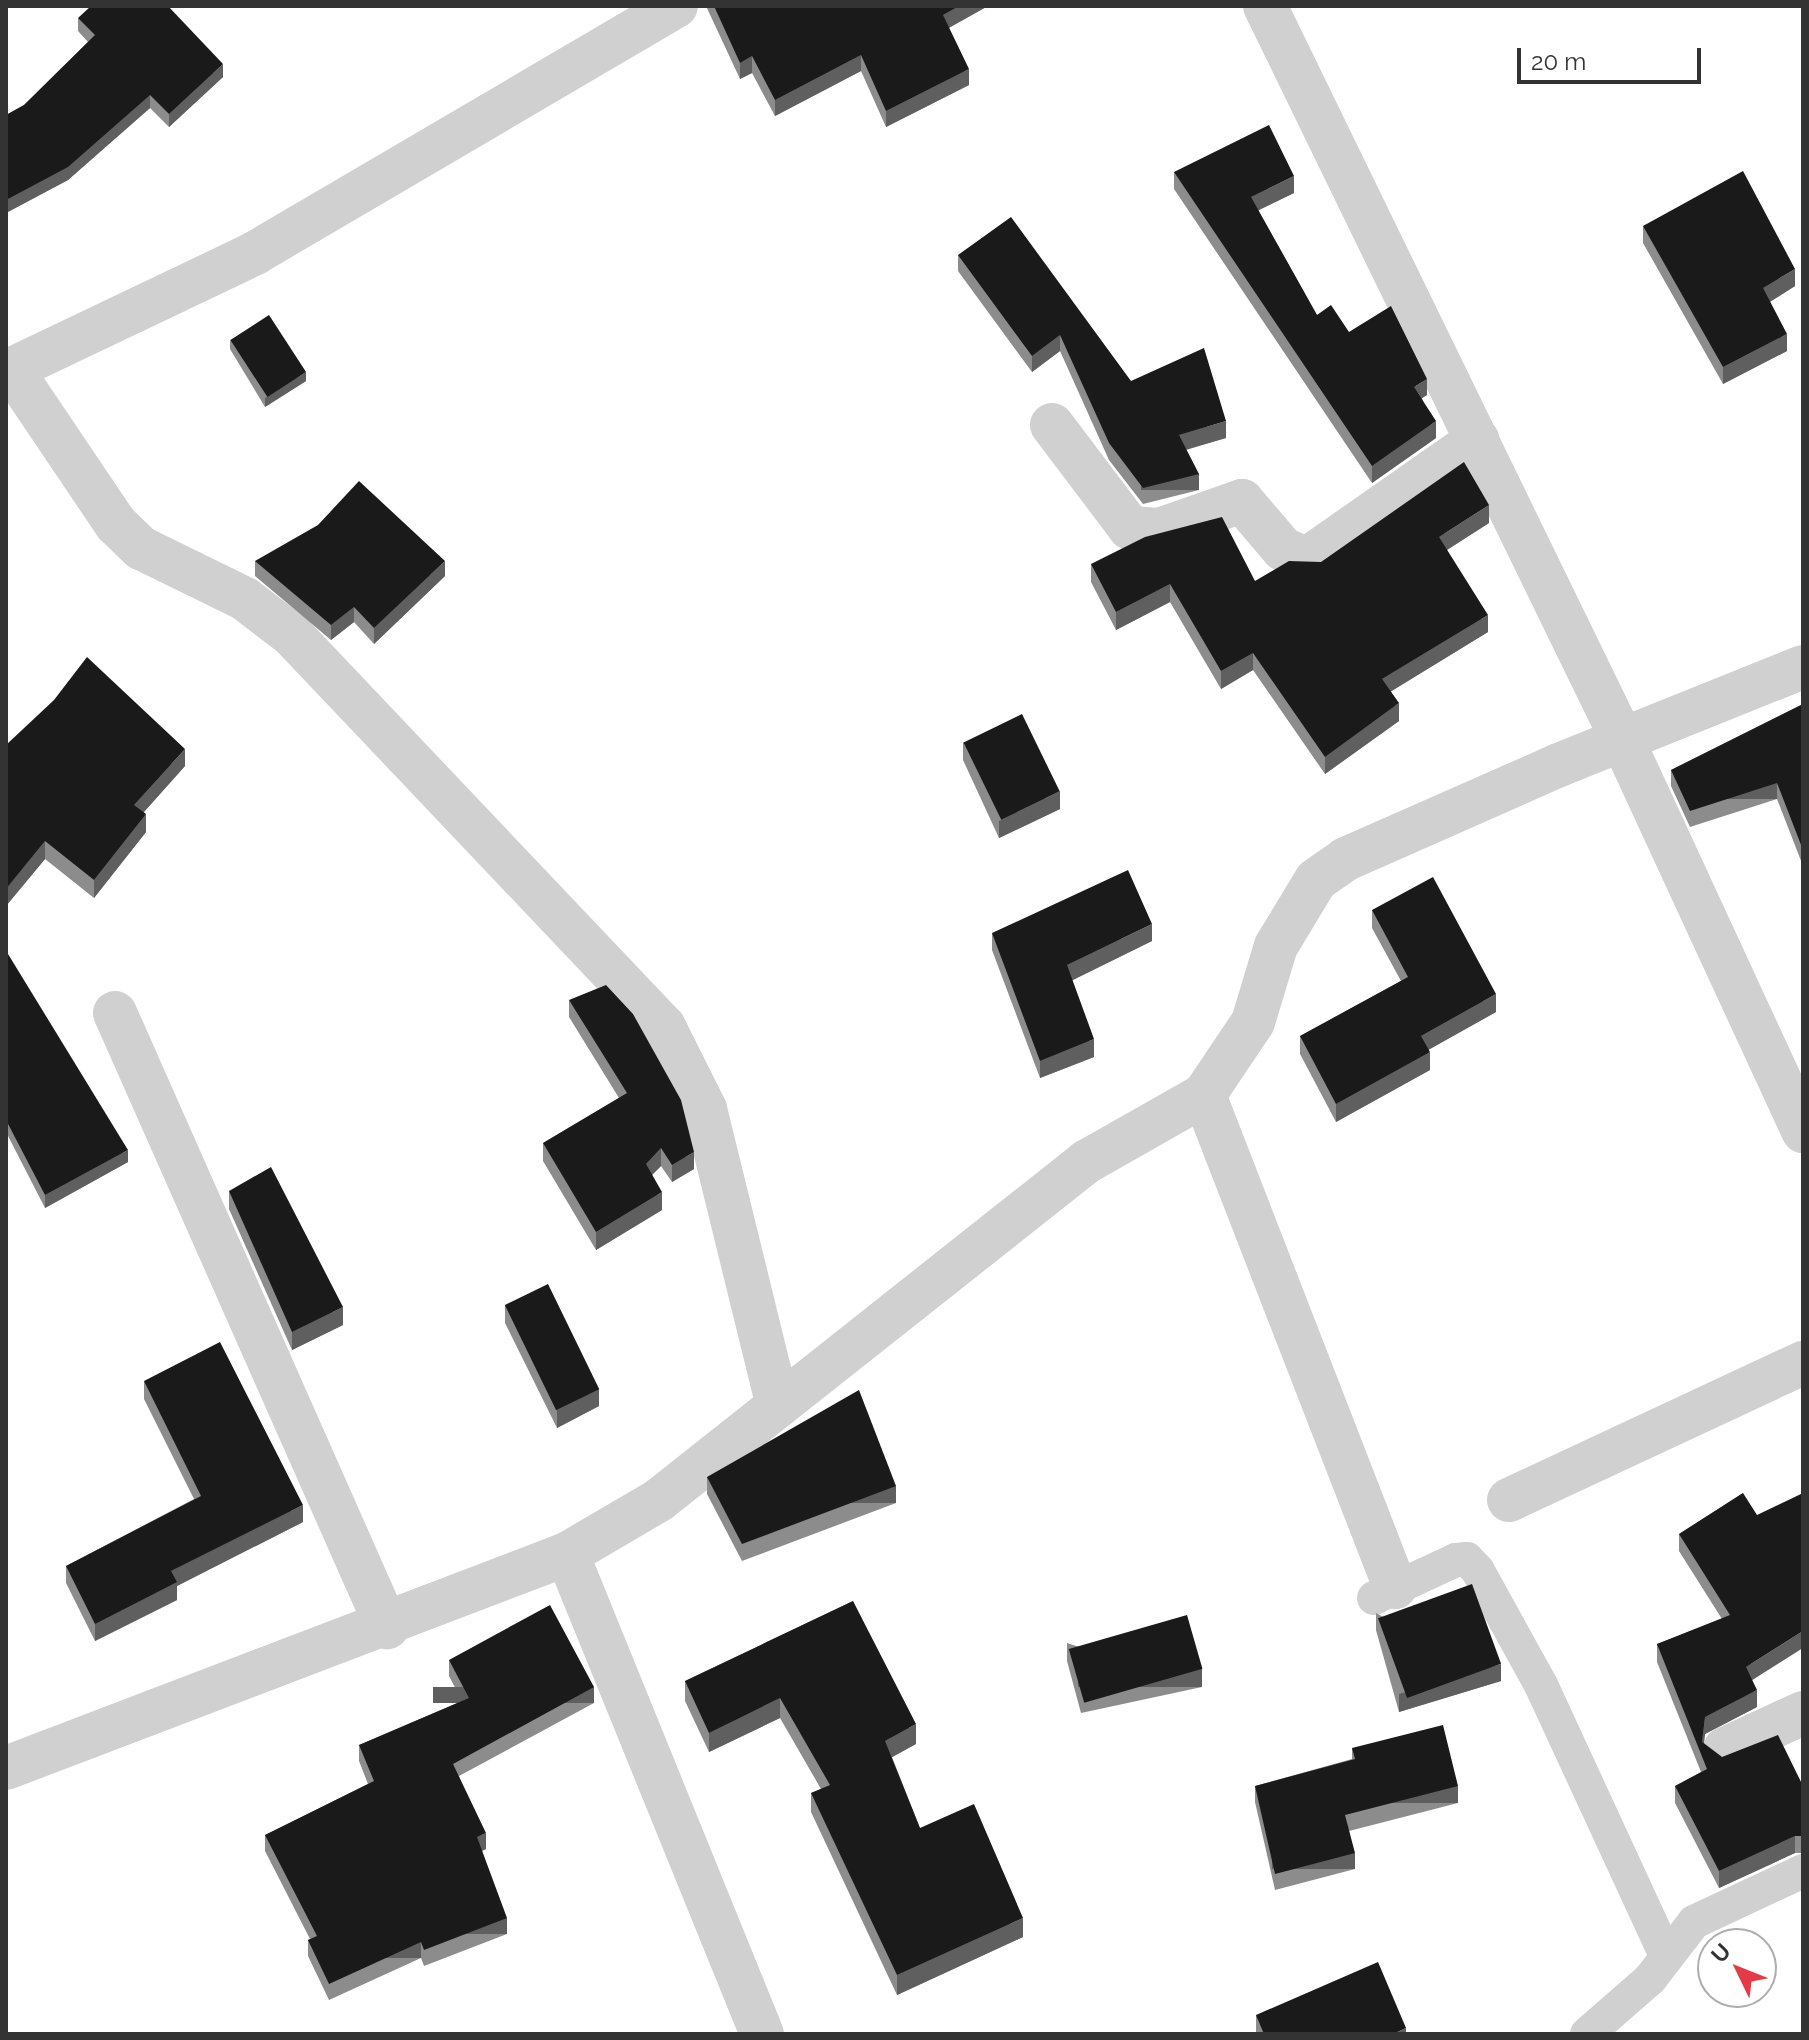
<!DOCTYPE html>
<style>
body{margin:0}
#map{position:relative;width:1809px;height:2040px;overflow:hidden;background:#fff;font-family:Raleway,sans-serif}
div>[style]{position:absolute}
.lane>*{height:34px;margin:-17px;padding:0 17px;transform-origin:17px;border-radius:17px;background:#d0d0d0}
.street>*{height:44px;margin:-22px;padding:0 22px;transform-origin:22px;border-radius:22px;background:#d0d0d0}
.wall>*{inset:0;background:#8c8c8c}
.shaded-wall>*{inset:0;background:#5f5f5f;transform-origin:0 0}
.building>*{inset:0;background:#1a1a1a;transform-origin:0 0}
span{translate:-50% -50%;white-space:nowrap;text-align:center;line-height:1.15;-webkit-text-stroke:8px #fff;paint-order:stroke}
.frame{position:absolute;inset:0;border:8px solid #333;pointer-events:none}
.north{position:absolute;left:1697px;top:1928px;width:80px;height:80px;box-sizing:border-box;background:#fff;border:2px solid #adadad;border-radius:50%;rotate:313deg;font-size:22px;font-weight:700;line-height:32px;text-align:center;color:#333}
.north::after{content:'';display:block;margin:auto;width:28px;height:36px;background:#e63946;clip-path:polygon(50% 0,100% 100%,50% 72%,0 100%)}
.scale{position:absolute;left:1517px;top:48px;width:184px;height:36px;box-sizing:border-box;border:4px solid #333;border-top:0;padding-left:10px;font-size:24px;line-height:28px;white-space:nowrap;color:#333;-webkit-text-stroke:6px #fff;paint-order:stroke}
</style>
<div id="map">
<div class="lane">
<div style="left:1374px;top:1598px;width:90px;rotate:-24.9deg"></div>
<div style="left:1456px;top:1560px;width:11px;rotate:-5deg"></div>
<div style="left:1467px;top:1559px;width:16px;rotate:47deg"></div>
<div style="left:1478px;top:1571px;width:130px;rotate:61.1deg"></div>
<div style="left:1541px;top:1685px;width:298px;rotate:65.2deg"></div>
<div style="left:1587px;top:2034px;width:84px;rotate:-41.1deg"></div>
<div style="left:1650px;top:1979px;width:72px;rotate:-52.3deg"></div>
<div style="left:1694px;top:1922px;width:120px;rotate:-25.1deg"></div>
</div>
<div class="street">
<div style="left:1265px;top:6px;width:818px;rotate:64.03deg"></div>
<div style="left:1623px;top:741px;width:430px;rotate:65.2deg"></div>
<div style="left:12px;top:370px;width:186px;rotate:56deg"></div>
<div style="left:116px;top:524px;width:35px;rotate:44deg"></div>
<div style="left:141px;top:548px;width:116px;rotate:26.1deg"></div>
<div style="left:245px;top:599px;width:59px;rotate:37.5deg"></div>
<div style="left:292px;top:635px;width:540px;rotate:46.5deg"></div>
<div style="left:664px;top:1027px;width:92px;rotate:63.4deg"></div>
<div style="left:705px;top:1109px;width:302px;rotate:76.2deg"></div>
<div style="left:6px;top:372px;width:276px;rotate:-25.5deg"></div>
<div style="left:255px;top:253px;width:488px;rotate:-30.4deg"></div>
<div style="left:1052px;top:425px;width:129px;rotate:52.9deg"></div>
<div style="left:1130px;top:528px;width:29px;rotate:4deg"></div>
<div style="left:1159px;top:530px;width:88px;rotate:-19.3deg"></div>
<div style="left:1242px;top:501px;width:63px;rotate:49.5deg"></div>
<div style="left:1283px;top:549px;width:26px;rotate:23deg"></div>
<div style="left:1307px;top:559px;width:208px;rotate:-35deg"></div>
<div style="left:115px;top:1013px;width:672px;rotate:66.11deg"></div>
<div style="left:1204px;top:1095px;width:528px;rotate:68.78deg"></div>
<div style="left:1509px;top:1500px;width:324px;rotate:-25deg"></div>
<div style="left:567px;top:1554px;width:107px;rotate:-30.4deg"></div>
<div style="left:659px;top:1500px;width:545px;rotate:-38.36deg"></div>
<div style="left:1086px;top:1162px;width:136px;rotate:-29.6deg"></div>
<div style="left:1204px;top:1095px;width:88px;rotate:-56.1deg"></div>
<div style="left:1253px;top:1022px;width:79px;rotate:-73.2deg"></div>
<div style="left:1276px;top:946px;width:77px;rotate:-58.8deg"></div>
<div style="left:1316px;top:880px;width:37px;rotate:-35deg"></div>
<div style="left:1346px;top:859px;width:233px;rotate:-23.8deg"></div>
<div style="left:1559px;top:765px;width:263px;rotate:-21.9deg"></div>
<div style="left:1725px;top:1749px;width:86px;rotate:-24.8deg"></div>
<div style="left:6px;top:1768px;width:600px;rotate:-20.88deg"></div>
<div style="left:567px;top:1554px;width:518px;rotate:67.89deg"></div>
</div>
<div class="wall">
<div style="clip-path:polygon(706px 6px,988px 6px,949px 28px,969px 85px,886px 127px,861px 71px,775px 116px,752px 73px,740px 79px)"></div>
<div style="clip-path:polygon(78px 18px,223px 77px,169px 127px,150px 108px,68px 180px,6px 213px,6px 115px,24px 105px,88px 42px,78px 31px)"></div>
<div style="clip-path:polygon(1174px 172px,1294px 193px,1258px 210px,1317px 315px,1349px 332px,1427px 395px,1422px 398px,1436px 438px,1372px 483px,1174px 189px)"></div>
<div style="clip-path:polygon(1643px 226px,1795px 286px,1770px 302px,1787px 351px,1723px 384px,1643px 243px)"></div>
<div style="clip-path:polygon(958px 255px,1131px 381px,1226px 438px,1186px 449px,1199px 490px,1143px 504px,1109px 460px,1060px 351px,1032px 372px,958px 271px)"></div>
<div style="clip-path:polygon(230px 340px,306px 381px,265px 407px,230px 349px)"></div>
<div style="clip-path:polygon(1489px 523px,1447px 550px,1488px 632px,1391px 691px,1399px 721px,1325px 774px,1253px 670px,1221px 689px,1170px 602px,1116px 630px,1091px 582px,1091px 564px,1255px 581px,1321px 562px)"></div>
<div style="clip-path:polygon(255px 561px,445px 576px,374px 644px,354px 622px,331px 640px,255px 576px)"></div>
<div style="clip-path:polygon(1803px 704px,1803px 866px,1777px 799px,1690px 827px,1671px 786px,1671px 770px)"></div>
<div style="clip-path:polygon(963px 742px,1060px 809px,999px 838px,963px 760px)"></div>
<div style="clip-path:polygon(6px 745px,185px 766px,144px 812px,146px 832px,94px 898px,45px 859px,6px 906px)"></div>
<div style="clip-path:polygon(1372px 910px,1496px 1012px,1428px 1050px,1430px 1070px,1336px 1122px,1300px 1054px,1300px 1036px,1401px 981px,1372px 928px)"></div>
<div style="clip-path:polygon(992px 933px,1152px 941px,1072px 980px,1094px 1057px,1040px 1078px,992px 950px)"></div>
<div style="clip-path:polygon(6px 955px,128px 1162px,45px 1208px,6px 1132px)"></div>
<div style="clip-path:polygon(569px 1000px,694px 1169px,672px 1182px,661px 1166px,652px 1175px,662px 1210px,596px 1250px,543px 1161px,543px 1143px,619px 1098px,569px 1017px)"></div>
<div style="clip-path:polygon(229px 1191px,343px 1325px,292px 1350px,229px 1209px)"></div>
<div style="clip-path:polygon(505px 1305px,599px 1406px,557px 1428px,505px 1323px)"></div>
<div style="clip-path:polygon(144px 1381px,303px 1522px,177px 1586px,177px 1600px,95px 1641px,66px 1583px,66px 1566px,194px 1499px,144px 1399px)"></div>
<div style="clip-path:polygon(707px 1477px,896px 1503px,742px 1561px,707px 1494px)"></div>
<div style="clip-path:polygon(1743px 1493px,1752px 1680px,1757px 1707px,1705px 1734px,1704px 1743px,1722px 1757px,1803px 1786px,1803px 1853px,1795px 1853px,1719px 1888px,1675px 1803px,1675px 1786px,1701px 1772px,1657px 1662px,1657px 1644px,1722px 1619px,1679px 1551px,1679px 1534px)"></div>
<div style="clip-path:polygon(853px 1601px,916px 1744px,892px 1757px,920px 1828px,1023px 1937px,897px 1995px,811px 1812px,811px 1793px,821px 1789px,780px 1718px,709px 1752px,685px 1701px,685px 1681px)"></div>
<div style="clip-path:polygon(1376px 1613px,1501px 1681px,1399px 1712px,1376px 1630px)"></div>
<div style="clip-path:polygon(1067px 1643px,1202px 1687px,1081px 1713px,1067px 1661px)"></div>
<div style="clip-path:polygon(449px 1660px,594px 1703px,459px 1776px,486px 1849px,482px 1851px,507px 1934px,424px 1966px,421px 1958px,329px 2000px,308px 1956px,308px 1940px,310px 1939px,265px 1851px,265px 1835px,368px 1784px,359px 1761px,359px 1745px,462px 1701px,449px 1676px)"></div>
<div style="clip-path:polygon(1352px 1748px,1458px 1803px,1349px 1831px,1355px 1869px,1275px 1890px,1255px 1802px,1255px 1786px,1352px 1759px)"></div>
<div style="clip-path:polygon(1256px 2015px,1406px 2034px,1256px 2034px)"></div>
</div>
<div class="shaded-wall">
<div style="clip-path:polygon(959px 6px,988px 6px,943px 31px,943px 15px)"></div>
<div style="clip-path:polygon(861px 55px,861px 71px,775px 116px,775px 100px)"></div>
<div style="clip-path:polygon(752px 56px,752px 73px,740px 79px,740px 63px)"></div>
<div style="clip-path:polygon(223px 64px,223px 77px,169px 127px,169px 114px)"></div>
<div style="clip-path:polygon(969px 69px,969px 85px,886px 127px,886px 111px)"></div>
<div style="clip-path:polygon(150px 95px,150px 108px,68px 180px,6px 213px,6px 200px)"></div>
<div style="clip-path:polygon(1294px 176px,1294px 193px,1251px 214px,1251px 197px)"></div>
<div style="clip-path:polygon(1795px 269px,1795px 286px,1763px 306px,1763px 288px)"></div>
<div style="clip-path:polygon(1787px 334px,1787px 351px,1723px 384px,1723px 367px)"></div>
<div style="clip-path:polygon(1060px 335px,1060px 351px,1032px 372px,1032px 356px)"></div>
<div style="clip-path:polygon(306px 372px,306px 381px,265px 407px,265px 398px)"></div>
<div style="clip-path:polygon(1427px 379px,1427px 395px,1414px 403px,1414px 387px)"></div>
<div style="clip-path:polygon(1226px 421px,1226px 438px,1179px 452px,1179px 435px)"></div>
<div style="clip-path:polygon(1436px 421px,1436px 438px,1372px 483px,1372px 466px)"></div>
<div style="left:1199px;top:474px;width:16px;height:58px;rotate:90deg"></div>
<div style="clip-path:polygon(1489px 505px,1489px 523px,1439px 555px,1439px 537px)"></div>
<div style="clip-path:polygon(445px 561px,445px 576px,374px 644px,374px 628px)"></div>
<div style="clip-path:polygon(1170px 584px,1170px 602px,1116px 630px,1116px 612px)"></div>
<div style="clip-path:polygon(354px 607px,354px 622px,331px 640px,331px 625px)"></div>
<div style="clip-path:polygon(1488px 615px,1488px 632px,1382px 697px,1382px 679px)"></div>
<div style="clip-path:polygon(1253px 653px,1253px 670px,1221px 689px,1221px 671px)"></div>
<div style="clip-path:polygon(1399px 703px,1399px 721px,1325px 774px,1325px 757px)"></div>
<div style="clip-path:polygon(185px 749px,185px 766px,134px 823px,134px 805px)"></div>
<div style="left:1777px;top:783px;width:16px;height:91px;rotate:90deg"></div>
<div style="clip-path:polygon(1060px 791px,1060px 809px,999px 838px,999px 821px)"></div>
<div style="clip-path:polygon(146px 814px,146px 832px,94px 898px,94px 880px)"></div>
<div style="clip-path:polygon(45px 841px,45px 859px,6px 906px,6px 889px)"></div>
<div style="clip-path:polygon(1152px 924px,1152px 941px,1067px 983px,1067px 965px)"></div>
<div style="clip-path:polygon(1496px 994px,1496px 1012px,1421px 1054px,1421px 1036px)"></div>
<div style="clip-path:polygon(1094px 1039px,1094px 1057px,1040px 1078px,1040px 1061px)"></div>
<div style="clip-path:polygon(1430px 1052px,1430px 1070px,1336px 1122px,1336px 1104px)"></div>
<div style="clip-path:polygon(661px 1148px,661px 1166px,646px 1181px,646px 1164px)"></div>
<div style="clip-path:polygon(128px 1150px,128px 1162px,45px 1208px,45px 1195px)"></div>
<div style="clip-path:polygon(694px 1152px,694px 1169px,672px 1182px,672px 1165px)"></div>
<div style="clip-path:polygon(662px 1192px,662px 1210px,596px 1250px,596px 1232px)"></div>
<div style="clip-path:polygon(343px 1307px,343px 1325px,292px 1350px,292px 1332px)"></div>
<div style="clip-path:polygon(599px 1389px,599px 1406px,557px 1428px,557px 1410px)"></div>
<div style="left:896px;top:1486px;width:17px;height:165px;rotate:90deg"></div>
<div style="clip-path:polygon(303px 1505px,303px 1522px,177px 1586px,177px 1600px,95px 1641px,95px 1624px,171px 1571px)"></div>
<div style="clip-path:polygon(1803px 1631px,1803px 1648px,1746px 1684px,1746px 1667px)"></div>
<div style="clip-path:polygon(1501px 1664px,1501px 1681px,1399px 1712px,1399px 1694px)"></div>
<div style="left:1202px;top:1669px;width:18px;height:124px;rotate:90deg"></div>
<div style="left:594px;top:1687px;width:16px;height:161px;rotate:90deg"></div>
<div style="clip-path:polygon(1757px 1690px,1757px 1707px,1705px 1734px,1702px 1759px,1702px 1742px,1705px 1717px)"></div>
<div style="clip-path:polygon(780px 1698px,780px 1718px,709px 1752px,709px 1733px)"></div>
<div style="clip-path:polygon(916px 1724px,916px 1744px,885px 1761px,885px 1741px)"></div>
<div style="left:1458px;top:1786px;width:17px;height:117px;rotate:90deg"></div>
<div style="clip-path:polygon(486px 1833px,486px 1849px,477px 1853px,477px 1837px)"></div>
<div style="clip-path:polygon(1795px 1836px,1795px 1853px,1719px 1888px,1719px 1871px)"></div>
<div style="left:1355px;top:1853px;width:16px;height:83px;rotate:90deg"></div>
<div style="left:507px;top:1918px;width:16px;height:89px;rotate:90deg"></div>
<div style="clip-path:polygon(1023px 1918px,1023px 1937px,897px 1995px,897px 1975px)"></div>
<div style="left:421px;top:1942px;width:16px;height:101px;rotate:90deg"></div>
<div style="clip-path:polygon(1406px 2028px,1406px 2034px,1393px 2034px)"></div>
</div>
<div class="building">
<div style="clip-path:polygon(91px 6px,168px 6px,223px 64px,169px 114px,150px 95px,68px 167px,6px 200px,6px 115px,24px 105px,95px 35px,78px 18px)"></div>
<div style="clip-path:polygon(714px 6px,959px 6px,943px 15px,969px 69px,886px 111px,861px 55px,775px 100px,752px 56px,740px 63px)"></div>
<div style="clip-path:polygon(1269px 125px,1294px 176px,1251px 197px,1317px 315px,1331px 305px,1349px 332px,1391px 306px,1427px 379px,1414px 387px,1436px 421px,1372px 466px,1174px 172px)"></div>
<div style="clip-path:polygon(1743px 171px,1795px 269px,1763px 288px,1787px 334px,1723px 367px,1643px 226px)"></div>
<div style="clip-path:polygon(1011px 217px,1131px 381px,1204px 348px,1226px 421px,1179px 435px,1199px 474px,1143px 488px,1109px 443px,1060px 335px,1032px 356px,958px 255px)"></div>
<div style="left:269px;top:315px;width:68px;height:46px;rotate:57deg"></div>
<div style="clip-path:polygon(1464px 462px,1489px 505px,1439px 537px,1488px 615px,1382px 679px,1399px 703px,1325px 757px,1253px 653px,1221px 671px,1170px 584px,1116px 612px,1091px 564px,1145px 537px,1222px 517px,1255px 581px,1289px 561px,1321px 562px)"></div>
<div style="clip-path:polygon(359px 481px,445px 561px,374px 628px,354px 607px,331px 625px,255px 561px,318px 525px)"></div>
<div style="clip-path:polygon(87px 657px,185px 749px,134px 805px,146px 814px,94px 880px,45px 841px,6px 889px,6px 745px,54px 700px)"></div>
<div style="clip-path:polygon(1803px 704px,1803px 850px,1777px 783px,1690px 811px,1671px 770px)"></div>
<div style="left:1022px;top:714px;width:86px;height:65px;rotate:64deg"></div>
<div style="clip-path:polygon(1128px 870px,1152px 924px,1067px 965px,1094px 1039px,1040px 1061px,992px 933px)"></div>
<div style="clip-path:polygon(1433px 877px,1496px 994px,1421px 1036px,1430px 1052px,1336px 1104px,1300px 1036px,1408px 977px,1372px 910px)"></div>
<div style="clip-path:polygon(8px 954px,128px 1150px,45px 1195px,6px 1120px,6px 955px)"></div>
<div style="clip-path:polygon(606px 985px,633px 1014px,681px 1100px,694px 1152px,672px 1165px,661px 1148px,646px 1164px,662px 1192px,596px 1232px,543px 1143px,627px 1093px,569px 1000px)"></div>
<div style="clip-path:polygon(271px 1167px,343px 1307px,292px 1332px,229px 1191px)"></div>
<div style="left:548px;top:1284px;width:117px;height:48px;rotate:64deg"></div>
<div style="clip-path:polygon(220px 1342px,303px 1505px,171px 1571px,177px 1582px,95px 1624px,66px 1566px,201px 1496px,144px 1381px)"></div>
<div style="clip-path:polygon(859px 1390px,896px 1486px,742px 1544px,707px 1477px)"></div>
<div style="clip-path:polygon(1743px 1493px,1757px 1515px,1803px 1493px,1803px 1631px,1746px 1667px,1757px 1690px,1705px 1717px,1702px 1742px,1722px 1757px,1778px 1735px,1803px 1786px,1803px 1836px,1795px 1836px,1719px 1871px,1675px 1786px,1707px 1769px,1657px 1644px,1730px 1615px,1679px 1534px)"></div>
<div style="left:1472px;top:1584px;width:85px;height:100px;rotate:70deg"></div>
<div style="clip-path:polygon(853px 1601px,916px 1724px,885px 1741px,920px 1828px,974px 1804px,1023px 1918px,897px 1975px,811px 1793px,830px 1785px,780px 1698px,709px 1733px,685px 1681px)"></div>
<div style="clip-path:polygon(550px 1605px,594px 1687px,453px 1764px,486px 1833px,477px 1837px,507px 1918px,424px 1950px,421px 1942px,329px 1984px,308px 1940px,317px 1936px,265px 1835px,374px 1781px,359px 1745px,469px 1698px,449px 1660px)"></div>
<div style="left:1187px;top:1615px;width:56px;height:123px;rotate:74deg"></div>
<div style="clip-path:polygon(1443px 1725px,1458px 1786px,1345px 1815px,1355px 1853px,1275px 1874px,1255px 1786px,1355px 1759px,1352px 1748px)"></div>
<div style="clip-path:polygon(1378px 1962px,1406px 2028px,1393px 2034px,1264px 2034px,1256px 2015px)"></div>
</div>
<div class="frame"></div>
<div class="north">U</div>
<div class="scale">20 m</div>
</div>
